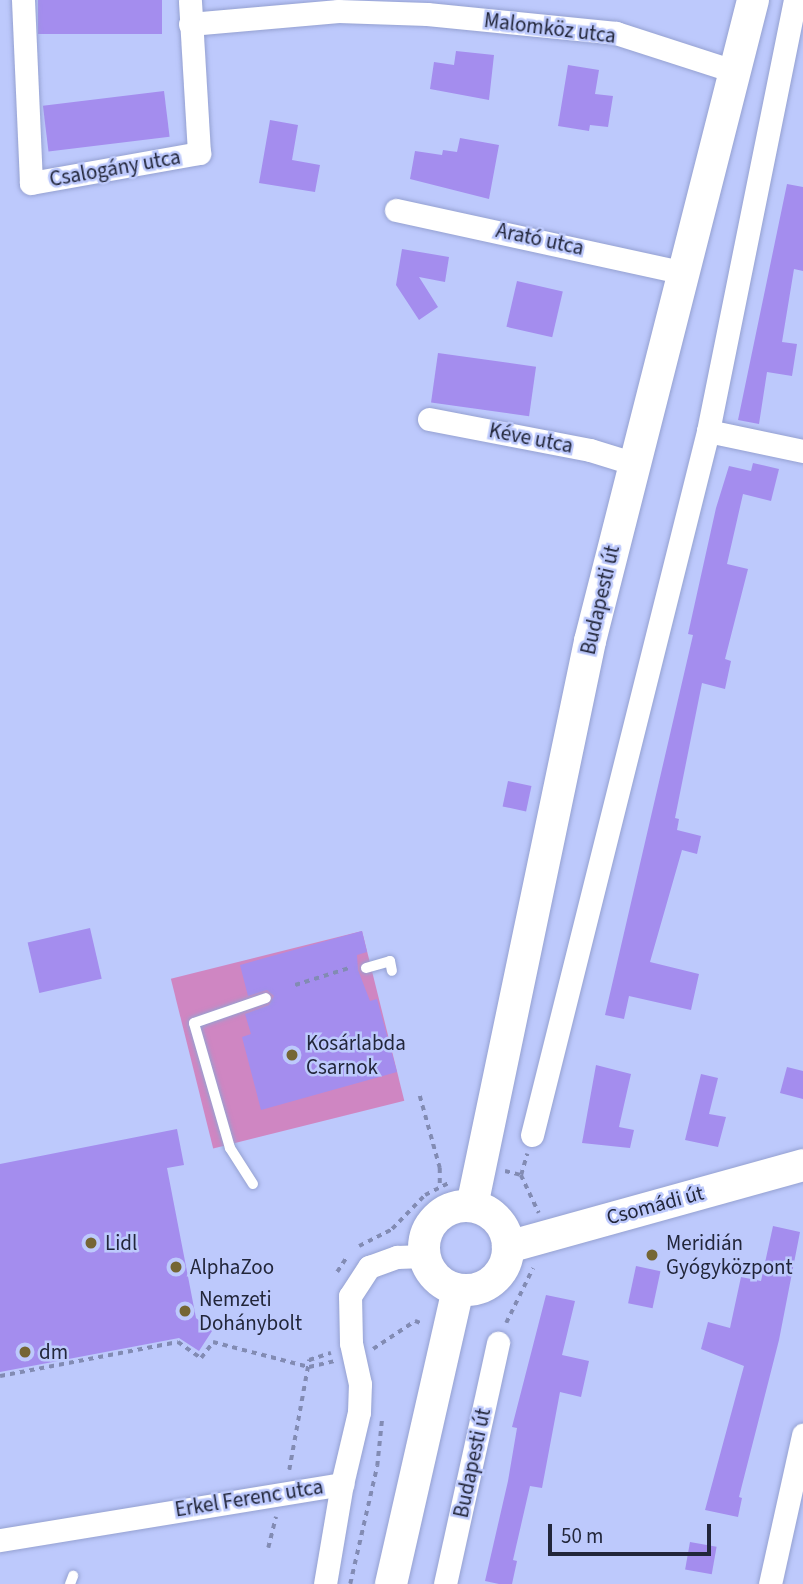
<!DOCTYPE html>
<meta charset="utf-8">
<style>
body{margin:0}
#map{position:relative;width:803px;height:1584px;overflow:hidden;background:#bdc9fc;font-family:"Source Sans 3",sans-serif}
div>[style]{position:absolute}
.green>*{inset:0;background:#cf86c2;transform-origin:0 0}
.building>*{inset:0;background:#a48dee;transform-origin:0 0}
.path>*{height:3.5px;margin-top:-1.75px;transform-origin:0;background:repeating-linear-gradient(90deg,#828bb3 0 5px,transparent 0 10px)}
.roads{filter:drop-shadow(0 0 2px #95a1d1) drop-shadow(0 0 2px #95a1d1)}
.lane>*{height:10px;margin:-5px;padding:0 5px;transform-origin:5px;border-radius:5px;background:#fff}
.street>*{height:23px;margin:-11.5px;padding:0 11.5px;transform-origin:11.5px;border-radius:11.5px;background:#fff}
.secondary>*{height:32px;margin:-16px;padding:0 16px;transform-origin:16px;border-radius:16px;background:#fff}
.secondary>.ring{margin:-16px;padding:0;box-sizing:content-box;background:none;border:32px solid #fff;border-radius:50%}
.dots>*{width:19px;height:19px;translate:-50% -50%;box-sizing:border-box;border:4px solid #bdc9fc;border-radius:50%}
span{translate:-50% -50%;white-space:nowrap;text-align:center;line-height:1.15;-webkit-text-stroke:5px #bdc9fc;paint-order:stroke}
.street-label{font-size:21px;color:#22263a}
.poi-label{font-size:21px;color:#22263a}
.left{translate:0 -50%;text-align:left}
.scale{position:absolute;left:548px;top:1524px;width:163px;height:32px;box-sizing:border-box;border:4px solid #22263a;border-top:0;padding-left:9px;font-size:21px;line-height:24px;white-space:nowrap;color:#22263a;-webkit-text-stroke:5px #bdc9fc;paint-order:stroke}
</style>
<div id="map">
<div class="green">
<div style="left:362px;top:931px;width:175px;height:197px;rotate:76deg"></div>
</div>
<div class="building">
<div style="left:38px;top:0;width:124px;height:34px"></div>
<div style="clip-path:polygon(456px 51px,494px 55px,489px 100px,430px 89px,434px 62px,454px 65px)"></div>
<div style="clip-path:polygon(568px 65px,599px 70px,595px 94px,613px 96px,608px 127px,590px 125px,589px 131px,558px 126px)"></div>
<div style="left:164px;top:91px;width:46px;height:122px;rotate:83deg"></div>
<div style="clip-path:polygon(270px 120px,298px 125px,292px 160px,320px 165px,315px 192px,259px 183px)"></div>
<div style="clip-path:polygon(460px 138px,499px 145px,489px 199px,410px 179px,415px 151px,442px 155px,443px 150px,457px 152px)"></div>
<div style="clip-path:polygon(787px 184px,803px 187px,803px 271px,794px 269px,782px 342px,797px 344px,792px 376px,767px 372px,759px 424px,738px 420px)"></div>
<div style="clip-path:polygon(402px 249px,449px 257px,445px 282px,419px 277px,438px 307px,419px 320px,396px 285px)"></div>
<div style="left:517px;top:281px;width:47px;height:47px;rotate:13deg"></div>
<div style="left:438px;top:353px;width:99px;height:50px;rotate:8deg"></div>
<div style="clip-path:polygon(753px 463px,779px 469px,771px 501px,743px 494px,727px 564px,748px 569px,725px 659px,731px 661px,725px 689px,702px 683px,675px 818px,679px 819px,677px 830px,701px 836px,697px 854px,682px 850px,650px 962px,699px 974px,691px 1010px,629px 996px,624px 1019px,605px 1015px,693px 635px,688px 634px,716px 508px,729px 466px,751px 471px)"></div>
<div style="left:508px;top:781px;width:24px;height:26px;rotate:12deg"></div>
<div style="left:90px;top:928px;width:52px;height:64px;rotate:77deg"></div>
<div style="clip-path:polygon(362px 931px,367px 952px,357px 955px,358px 970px,370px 1001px,377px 999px,397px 1072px,261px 1110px,242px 1037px,251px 1034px,245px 1014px,269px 1005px,274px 996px,267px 990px,248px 996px,240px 965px)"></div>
<div style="clip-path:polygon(596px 1065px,631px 1074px,619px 1127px,634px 1130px,630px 1148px,582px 1143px)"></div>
<div style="clip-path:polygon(787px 1067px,803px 1071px,803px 1099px,780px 1093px)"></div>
<div style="clip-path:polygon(701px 1074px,718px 1078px,709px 1114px,726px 1117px,718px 1147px,685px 1140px)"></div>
<div style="clip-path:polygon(177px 1129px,184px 1165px,167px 1168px,196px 1318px,212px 1331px,199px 1351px,179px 1338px,0 1372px,0 1164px)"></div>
<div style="clip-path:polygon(773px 1226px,800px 1232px,779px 1340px,739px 1497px,742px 1498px,738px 1517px,705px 1510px,744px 1366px,701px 1349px,708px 1322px,730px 1328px,741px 1277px,761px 1281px)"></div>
<div style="left:636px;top:1266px;width:25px;height:38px;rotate:12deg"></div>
<div style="clip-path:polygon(546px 1295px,575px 1301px,562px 1355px,589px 1361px,581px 1397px,560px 1392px,542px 1488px,530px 1486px,513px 1560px,517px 1561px,512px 1584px,499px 1584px,485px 1581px,508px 1481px,517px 1428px,512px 1427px)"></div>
<div style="left:690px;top:1542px;width:27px;height:28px;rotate:10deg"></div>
</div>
<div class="path">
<div style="left:295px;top:985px;width:57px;rotate:-17.5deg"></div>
<div style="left:420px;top:1096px;width:75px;rotate:74.5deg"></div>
<div style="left:440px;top:1168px;width:20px;rotate:90deg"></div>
<div style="left:505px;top:1171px;width:16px;rotate:14deg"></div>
<div style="left:521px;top:1175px;width:42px;rotate:64.7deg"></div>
<div style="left:521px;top:1175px;width:22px;rotate:-74deg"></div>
<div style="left:359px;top:1246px;width:37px;rotate:-27deg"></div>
<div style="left:392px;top:1229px;width:47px;rotate:-45.9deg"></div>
<div style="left:425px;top:1195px;width:27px;rotate:-27deg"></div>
<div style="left:337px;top:1272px;width:17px;rotate:-57deg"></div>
<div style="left:506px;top:1323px;width:61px;rotate:-63.9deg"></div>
<div style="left:373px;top:1349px;width:50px;rotate:-33.7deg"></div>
<div style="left:415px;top:1321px;width:9px;rotate:21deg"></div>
<div style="left:0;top:1376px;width:181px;rotate:-10.8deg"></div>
<div style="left:178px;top:1342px;width:28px;rotate:35deg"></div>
<div style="left:201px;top:1358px;width:20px;rotate:-53deg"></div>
<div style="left:213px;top:1342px;width:99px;rotate:14.6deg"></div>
<div style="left:309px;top:1367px;width:26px;rotate:-13deg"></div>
<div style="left:289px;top:1470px;width:112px;rotate:-79.7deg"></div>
<div style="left:309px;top:1360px;width:23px;rotate:-18deg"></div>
<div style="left:268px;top:1548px;width:32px;rotate:-76deg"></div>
<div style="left:350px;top:1584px;width:121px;rotate:-77.1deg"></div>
<div style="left:377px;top:1466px;width:48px;rotate:-84.1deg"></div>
</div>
<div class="roads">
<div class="lane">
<div style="left:366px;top:968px;width:25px;rotate:-16deg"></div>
<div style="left:390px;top:961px;width:10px;rotate:79deg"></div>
<div style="left:253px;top:1184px;width:43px;rotate:-122.6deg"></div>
<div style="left:230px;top:1148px;width:130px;rotate:-106.1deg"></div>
<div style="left:194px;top:1023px;width:76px;rotate:-19.1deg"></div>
<div style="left:70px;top:1584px;width:9px;rotate:-69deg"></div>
</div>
<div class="street">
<div style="left:23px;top:0;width:183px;rotate:87.5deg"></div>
<div style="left:31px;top:183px;width:171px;rotate:-10.1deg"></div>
<div style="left:199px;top:153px;width:153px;rotate:-93.4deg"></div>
<div style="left:190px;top:24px;width:149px;rotate:-5deg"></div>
<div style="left:338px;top:11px;width:89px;rotate:1.9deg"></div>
<div style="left:427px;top:14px;width:190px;rotate:5.7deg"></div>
<div style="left:616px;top:33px;width:127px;rotate:17.9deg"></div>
<div style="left:396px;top:210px;width:295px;rotate:12.3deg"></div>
<div style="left:429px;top:419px;width:164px;rotate:10.9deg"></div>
<div style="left:590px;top:450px;width:44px;rotate:17.2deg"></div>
<div style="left:708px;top:431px;width:97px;rotate:11.9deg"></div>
<div style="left:532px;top:1135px;width:726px;rotate:-75.96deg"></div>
<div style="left:708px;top:431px;width:440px;rotate:-78.6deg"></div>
<div style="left:0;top:1540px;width:347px;rotate:-9.3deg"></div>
<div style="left:342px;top:1484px;width:74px;rotate:-76.7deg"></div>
<div style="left:359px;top:1412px;width:28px;rotate:-88deg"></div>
<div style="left:360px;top:1384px;width:42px;rotate:-102.4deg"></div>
<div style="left:351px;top:1343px;width:47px;rotate:-91.2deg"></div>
<div style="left:350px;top:1296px;width:35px;rotate:-57deg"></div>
<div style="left:369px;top:1267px;width:30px;rotate:-20deg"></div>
<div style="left:397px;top:1257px;width:27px;rotate:-2deg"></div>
<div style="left:325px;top:1584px;width:101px;rotate:-80.4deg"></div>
<div style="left:445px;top:1584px;width:247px;rotate:-77.6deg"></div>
<div style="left:770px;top:1584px;width:153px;rotate:-77.5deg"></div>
</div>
<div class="secondary">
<div style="left:472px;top:1206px;width:577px;rotate:-78.2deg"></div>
<div style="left:590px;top:641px;width:661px;rotate:-75.73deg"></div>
<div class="ring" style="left:424px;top:1206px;width:52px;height:52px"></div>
<div style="left:508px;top:1247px;width:306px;rotate:-15.5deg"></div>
<div style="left:391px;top:1584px;width:302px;rotate:-77.2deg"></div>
</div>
</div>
<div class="dots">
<div style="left:292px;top:1055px;background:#756634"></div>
<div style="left:91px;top:1243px;background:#756634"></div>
<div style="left:652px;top:1255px;background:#756634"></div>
<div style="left:176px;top:1267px;background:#756634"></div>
<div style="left:185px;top:1311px;background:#756634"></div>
<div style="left:25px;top:1352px;background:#756634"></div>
</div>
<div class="street-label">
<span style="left:550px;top:28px;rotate:7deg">Malomköz utca</span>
<span style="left:115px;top:168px;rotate:-10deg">Csalogány utca</span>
<span style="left:540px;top:239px;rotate:12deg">Arató utca</span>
<span style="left:531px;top:438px;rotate:11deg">Kéve utca</span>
<span style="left:600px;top:600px;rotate:-77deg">Budapesti út</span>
<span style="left:655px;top:1205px;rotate:-15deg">Csomádi út</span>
<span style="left:472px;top:1463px;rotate:-78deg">Budapesti út</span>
<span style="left:249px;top:1498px;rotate:-9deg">Erkel Ferenc utca</span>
</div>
<div class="poi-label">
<span class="left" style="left:306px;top:1055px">Kosárlabda<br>Csarnok</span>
<span class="left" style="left:105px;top:1243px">Lidl</span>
<span class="left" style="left:666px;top:1255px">Meridián<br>Gyógyközpont</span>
<span class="left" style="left:190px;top:1267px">AlphaZoo</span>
<span class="left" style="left:199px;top:1311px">Nemzeti<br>Dohánybolt</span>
<span class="left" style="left:39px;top:1352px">dm</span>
</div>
<div class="scale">50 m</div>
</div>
